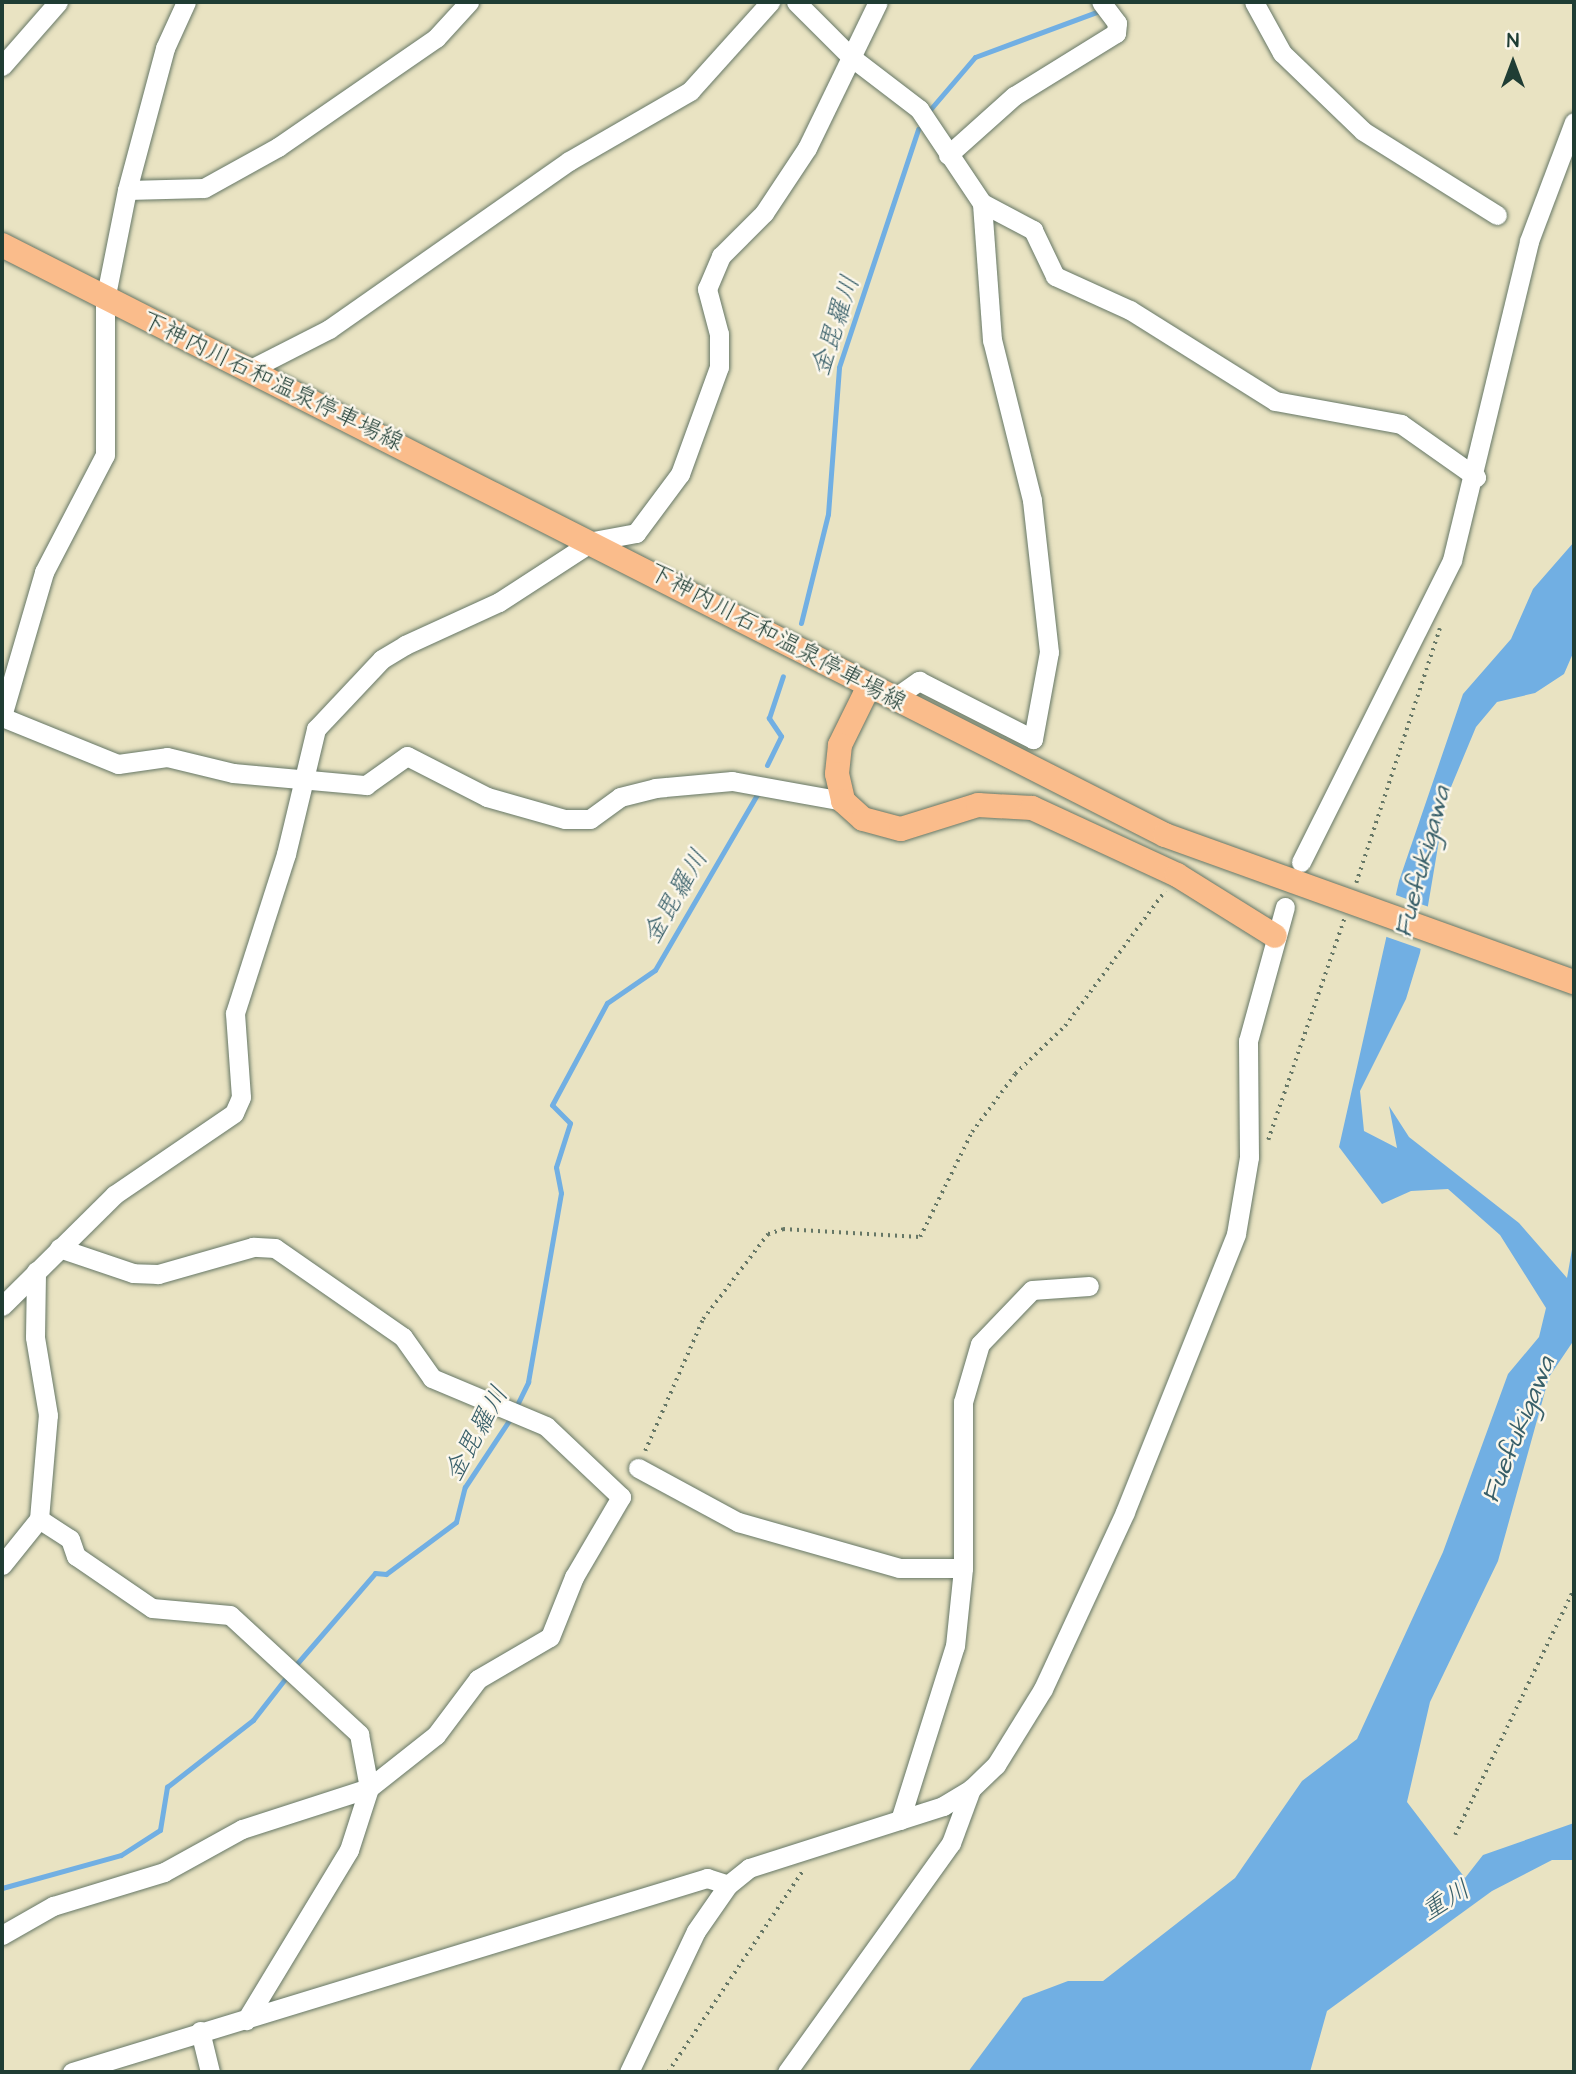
<!DOCTYPE html>
<meta charset="utf-8">
<style>
body{margin:0}
#map{position:relative;width:1576px;height:2074px;overflow:hidden;background:#e9e3c2;font-family:"Architects Daughter","Klee One",sans-serif}
div>[style]{position:absolute}
.water>*{inset:0;background:#71afe3}
.pier>*{inset:0;background:#e9e3c2}
.stream>*{height:5px;margin:-2.5px;padding:0 2.5px;transform-origin:2.5px;border-radius:2.5px;background:#71afe3}
.path>*{height:3.5px;margin-top:-1.75px;transform-origin:0;background:repeating-linear-gradient(90deg,#676 0 2px,transparent 0 7px)}
.roads{filter:drop-shadow(0 0 2px #676) drop-shadow(0 0 2px #676)}
.minor>*{height:19px;margin:-9.5px;padding:0 9.5px;transform-origin:9.5px;border-radius:9.5px;background:#fff}
.major>*{height:24px;margin:-12px;padding:0 12px;transform-origin:12px;border-radius:12px;background:#fabc8b}
span{translate:-50% -50%;white-space:nowrap;text-align:center;line-height:1.15;-webkit-text-stroke:5px #fbf7ec;paint-order:stroke}
.street-label{font-size:24px;color:#1f3d34}
.water-label{font-size:26px;color:#385f69;font-style:italic}
.frame{position:absolute;inset:0;border:4px solid #1f3d34;pointer-events:none}
.north{position:absolute;left:1478px;top:28px;width:70px;height:70px;-webkit-text-stroke:5px #fbf7ec;paint-order:stroke;rotate:0deg;font-size:19px;font-weight:700;line-height:28px;text-align:center;color:#1f3d34}
.north::after{content:'';display:block;margin:auto;width:24px;height:32px;background:#1f3d34;clip-path:polygon(50% 0,100% 100%,50% 72%,0 100%)}
</style>
<div id="map">
<div class="water">
<div style="clip-path:polygon(1574px 542px,1574px 651px,1564px 674px,1535px 693px,1497px 702px,1476px 727px,1446px 799px,1420px 953px,1406px 999px,1360px 1091px,1364px 1131px,1397px 1148px,1389px 1106px,1409px 1137px,1519px 1223px,1567px 1278px,1574px 1238px,1574px 1340px,1549px 1377px,1498px 1561px,1430px 1702px,1407px 1802px,1465px 1878px,1483px 1855px,1574px 1823px,1574px 1860px,1552px 1860px,1492px 1891px,1327px 2011px,1310px 2072px,968px 2072px,1023px 1998px,1068px 1981px,1103px 1981px,1235px 1878px,1302px 1781px,1357px 1739px,1443px 1552px,1508px 1374px,1539px 1337px,1546px 1308px,1500px 1235px,1448px 1189px,1411px 1191px,1382px 1204px,1339px 1147px,1399px 881px,1463px 694px,1511px 639px,1533px 589px)"></div>
</div>
<div class="pier">
<div style="clip-path:polygon(1393px 894px,1429px 907px,1424px 950px,1384px 936px)"></div>
</div>
<div class="stream">
<div style="left:928px;top:112px;width:72px;rotate:-49.5deg"></div>
<div style="left:975px;top:57px;width:135px;rotate:-20.3deg"></div>
<div style="left:801px;top:623px;width:112px;rotate:-76.1deg"></div>
<div style="left:828px;top:514px;width:147px;rotate:-85.7deg"></div>
<div style="left:839px;top:367px;width:251px;rotate:-71.6deg"></div>
<div style="left:767px;top:765px;width:32px;rotate:-64deg"></div>
<div style="left:781px;top:736px;width:22px;rotate:-124deg"></div>
<div style="left:769px;top:718px;width:44px;rotate:-71.6deg"></div>
<div style="left:516px;top:1407px;width:28px;rotate:-64deg"></div>
<div style="left:528px;top:1382px;width:192px;rotate:-80.1deg"></div>
<div style="left:561px;top:1193px;width:26px;rotate:-101deg"></div>
<div style="left:556px;top:1167px;width:46px;rotate:-72.3deg"></div>
<div style="left:570px;top:1123px;width:25px;rotate:-135deg"></div>
<div style="left:552px;top:1105px;width:116px;rotate:-61.7deg"></div>
<div style="left:607px;top:1003px;width:58px;rotate:-34.5deg"></div>
<div style="left:655px;top:970px;width:207px;rotate:-59.8deg"></div>
<div style="left:294px;top:1667px;width:124px;rotate:-49.2deg"></div>
<div style="left:375px;top:1573px;width:11px;rotate:5deg"></div>
<div style="left:386px;top:1574px;width:87px;rotate:-36.6deg"></div>
<div style="left:456px;top:1522px;width:36px;rotate:-76deg"></div>
<div style="left:465px;top:1487px;width:85px;rotate:-56.5deg"></div>
<div style="left:2px;top:1888px;width:123px;rotate:-15.5deg"></div>
<div style="left:121px;top:1855px;width:46px;rotate:-32.7deg"></div>
<div style="left:160px;top:1830px;width:44px;rotate:-80.8deg"></div>
<div style="left:167px;top:1787px;width:109px;rotate:-37.9deg"></div>
<div style="left:253px;top:1720px;width:57px;rotate:-52.1deg"></div>
</div>
<div class="path">
<div style="left:1356px;top:883px;width:268px;rotate:-71.8deg"></div>
<div style="left:1268px;top:1140px;width:234px;rotate:-71deg"></div>
<div style="left:645px;top:1451px;width:144px;rotate:-66.3deg"></div>
<div style="left:703px;top:1319px;width:107px;rotate:-52.6deg"></div>
<div style="left:768px;top:1234px;width:16px;rotate:-18deg"></div>
<div style="left:783px;top:1229px;width:137px;rotate:3.3deg"></div>
<div style="left:920px;top:1237px;width:117px;rotate:-63.7deg"></div>
<div style="left:972px;top:1132px;width:72px;rotate:-53.4deg"></div>
<div style="left:1015px;top:1074px;width:69px;rotate:-43.8deg"></div>
<div style="left:1065px;top:1026px;width:168px;rotate:-53.5deg"></div>
<div style="left:1455px;top:1835px;width:273px;rotate:-64.2deg"></div>
<div style="left:668px;top:2072px;width:244px;rotate:-56.2deg"></div>
</div>
<div class="roads">
<div class="minor">
<div style="left:796px;top:2px;width:78px;rotate:45deg"></div>
<div style="left:851px;top:57px;width:86px;rotate:37.4deg"></div>
<div style="left:919px;top:109px;width:113px;rotate:56.2deg"></div>
<div style="left:982px;top:203px;width:58px;rotate:27.9deg"></div>
<div style="left:1033px;top:230px;width:51px;rotate:64.4deg"></div>
<div style="left:1055px;top:276px;width:82px;rotate:24.4deg"></div>
<div style="left:1130px;top:310px;width:171px;rotate:32.1deg"></div>
<div style="left:1275px;top:401px;width:128px;rotate:10.3deg"></div>
<div style="left:1401px;top:424px;width:92px;rotate:35.2deg"></div>
<div style="left:1254px;top:2px;width:58px;rotate:61.2deg"></div>
<div style="left:1282px;top:53px;width:112px;rotate:43.9deg"></div>
<div style="left:1363px;top:131px;width:158px;rotate:32.1deg"></div>
<div style="left:2px;top:66px;width:85px;rotate:-48.8deg"></div>
<div style="left:948px;top:155px;width:89px;rotate:-41.8deg"></div>
<div style="left:1014px;top:96px;width:120px;rotate:-31.7deg"></div>
<div style="left:1116px;top:33px;width:10px;rotate:-84deg"></div>
<div style="left:1117px;top:23px;width:26px;rotate:-127deg"></div>
<div style="left:127px;top:190px;width:147px;rotate:-75deg"></div>
<div style="left:165px;top:48px;width:51px;rotate:-65.5deg"></div>
<div style="left:251px;top:369px;width:88px;rotate:-27.1deg"></div>
<div style="left:329px;top:329px;width:293px;rotate:-35deg"></div>
<div style="left:569px;top:161px;width:140px;rotate:-30deg"></div>
<div style="left:690px;top:91px;width:120px;rotate:-48deg"></div>
<div style="left:893px;top:699px;width:32px;rotate:-35deg"></div>
<div style="left:919px;top:681px;width:128px;rotate:27deg"></div>
<div style="left:1033px;top:739px;width:88px;rotate:-79.6deg"></div>
<div style="left:1049px;top:652px;width:153px;rotate:-96.4deg"></div>
<div style="left:1032px;top:500px;width:165px;rotate:-104deg"></div>
<div style="left:992px;top:340px;width:137px;rotate:-94.2deg"></div>
<div style="left:2px;top:716px;width:150px;rotate:-73.7deg"></div>
<div style="left:44px;top:572px;width:132px;rotate:-62.5deg"></div>
<div style="left:105px;top:455px;width:155px;rotate:-90deg"></div>
<div style="left:105px;top:300px;width:112px;rotate:-78.7deg"></div>
<div style="left:127px;top:190px;width:77px;rotate:-1.5deg"></div>
<div style="left:204px;top:188px;width:85px;rotate:-29deg"></div>
<div style="left:278px;top:147px;width:192px;rotate:-34.6deg"></div>
<div style="left:436px;top:38px;width:49px;rotate:-47.5deg"></div>
<div style="left:2px;top:717px;width:125px;rotate:22.1deg"></div>
<div style="left:118px;top:764px;width:49px;rotate:-8.1deg"></div>
<div style="left:167px;top:757px;width:68px;rotate:13.6deg"></div>
<div style="left:233px;top:773px;width:134px;rotate:5.2deg"></div>
<div style="left:366px;top:785px;width:50px;rotate:-35.3deg"></div>
<div style="left:407px;top:756px;width:90px;rotate:27.1deg"></div>
<div style="left:487px;top:797px;width:81px;rotate:15.8deg"></div>
<div style="left:565px;top:819px;width:25px"></div>
<div style="left:590px;top:819px;width:37px;rotate:-36deg"></div>
<div style="left:620px;top:797px;width:36px;rotate:-14deg"></div>
<div style="left:655px;top:788px;width:77px;rotate:-5.2deg"></div>
<div style="left:732px;top:781px;width:113px;rotate:10.2deg"></div>
<div style="left:1301px;top:862px;width:338px;rotate:-63.4deg"></div>
<div style="left:1452px;top:560px;width:328px;rotate:-76.4deg"></div>
<div style="left:1529px;top:241px;width:127px;rotate:-69.3deg"></div>
<div style="left:2px;top:1306px;width:158px;rotate:-44.7deg"></div>
<div style="left:114px;top:1195px;width:145px;rotate:-34.3deg"></div>
<div style="left:234px;top:1113px;width:17px;rotate:-66deg"></div>
<div style="left:241px;top:1097px;width:84px;rotate:-94.1deg"></div>
<div style="left:235px;top:1013px;width:167px;rotate:-72.2deg"></div>
<div style="left:286px;top:854px;width:129px;rotate:-76.5deg"></div>
<div style="left:316px;top:729px;width:96px;rotate:-46.7deg"></div>
<div style="left:382px;top:659px;width:27px;rotate:-31deg"></div>
<div style="left:405px;top:645px;width:103px;rotate:-24.6deg"></div>
<div style="left:499px;top:602px;width:112px;rotate:-33deg"></div>
<div style="left:593px;top:541px;width:44px;rotate:-10.5deg"></div>
<div style="left:636px;top:533px;width:74px;rotate:-53.3deg"></div>
<div style="left:680px;top:474px;width:114px;rotate:-70deg"></div>
<div style="left:719px;top:367px;width:33px;rotate:-90deg"></div>
<div style="left:719px;top:334px;width:47px;rotate:-104.9deg"></div>
<div style="left:707px;top:289px;width:36px;rotate:-67deg"></div>
<div style="left:721px;top:256px;width:61px;rotate:-45deg"></div>
<div style="left:764px;top:213px;width:78px;rotate:-56.5deg"></div>
<div style="left:807px;top:148px;width:162px;rotate:-64.1deg"></div>
<div style="left:638px;top:1468px;width:114px;rotate:28.4deg"></div>
<div style="left:738px;top:1522px;width:167px;rotate:15.9deg"></div>
<div style="left:899px;top:1568px;width:64px"></div>
<div style="left:39px;top:1519px;width:37px;rotate:33deg"></div>
<div style="left:70px;top:1539px;width:18px;rotate:71deg"></div>
<div style="left:76px;top:1556px;width:92px;rotate:34.4deg"></div>
<div style="left:152px;top:1608px;width:78px;rotate:5.1deg"></div>
<div style="left:230px;top:1615px;width:176px;rotate:42.7deg"></div>
<div style="left:359px;top:1734px;width:55px;rotate:79.5deg"></div>
<div style="left:369px;top:1788px;width:65px;rotate:107.9deg"></div>
<div style="left:349px;top:1850px;width:199px;rotate:121.2deg"></div>
<div style="left:2px;top:1565px;width:59px;rotate:-51.2deg"></div>
<div style="left:39px;top:1519px;width:104px;rotate:-85.1deg"></div>
<div style="left:48px;top:1415px;width:79px;rotate:-99.5deg"></div>
<div style="left:35px;top:1337px;width:66px;rotate:-89.1deg"></div>
<div style="left:900px;top:1820px;width:182px;rotate:-72.5deg"></div>
<div style="left:955px;top:1646px;width:78px;rotate:-84.1deg"></div>
<div style="left:963px;top:1568px;width:166px;rotate:-90deg"></div>
<div style="left:963px;top:1402px;width:60px;rotate:-73.7deg"></div>
<div style="left:980px;top:1344px;width:75px;rotate:-46.1deg"></div>
<div style="left:1032px;top:1290px;width:57px;rotate:-4deg"></div>
<div style="left:2px;top:1935px;width:59px;rotate:-29.6deg"></div>
<div style="left:53px;top:1906px;width:116px;rotate:-17deg"></div>
<div style="left:164px;top:1872px;width:89px;rotate:-28.9deg"></div>
<div style="left:242px;top:1829px;width:133px;rotate:-17.9deg"></div>
<div style="left:369px;top:1788px;width:85px;rotate:-38.3deg"></div>
<div style="left:436px;top:1735px;width:70px;rotate:-53.1deg"></div>
<div style="left:478px;top:1679px;width:83px;rotate:-30.3deg"></div>
<div style="left:550px;top:1637px;width:65px;rotate:-68.2deg"></div>
<div style="left:574px;top:1577px;width:93px;rotate:-59.6deg"></div>
<div style="left:621px;top:1497px;width:103px;rotate:-136.6deg"></div>
<div style="left:546px;top:1426px;width:124px;rotate:-157.2deg"></div>
<div style="left:432px;top:1378px;width:50px;rotate:-125.3deg"></div>
<div style="left:403px;top:1337px;width:156px;rotate:-145.2deg"></div>
<div style="left:275px;top:1248px;width:22px;rotate:-177deg"></div>
<div style="left:253px;top:1247px;width:99px;rotate:164.1deg"></div>
<div style="left:158px;top:1274px;width:25px;rotate:-178deg"></div>
<div style="left:133px;top:1273px;width:78px;rotate:-161.3deg"></div>
<div style="left:200px;top:2031px;width:42px;rotate:76.3deg"></div>
<div style="left:72px;top:2072px;width:664px;rotate:-16.99deg"></div>
<div style="left:707px;top:1878px;width:22px;rotate:18deg"></div>
<div style="left:629px;top:2072px;width:156px;rotate:-64.6deg"></div>
<div style="left:696px;top:1931px;width:56px;rotate:-55.2deg"></div>
<div style="left:728px;top:1885px;width:27px;rotate:-39deg"></div>
<div style="left:749px;top:1868px;width:204px;rotate:-17.7deg"></div>
<div style="left:943px;top:1806px;width:33px;rotate:-31deg"></div>
<div style="left:971px;top:1789px;width:35px;rotate:-44deg"></div>
<div style="left:996px;top:1765px;width:89px;rotate:-58.3deg"></div>
<div style="left:1043px;top:1689px;width:195px;rotate:-65.1deg"></div>
<div style="left:1125px;top:1512px;width:299px;rotate:-68.2deg"></div>
<div style="left:1236px;top:1234px;width:78px;rotate:-80.4deg"></div>
<div style="left:1249px;top:1157px;width:116px;rotate:-90.5deg"></div>
<div style="left:1248px;top:1041px;width:139px;rotate:-74.6deg"></div>
<div style="left:787px;top:2072px;width:282px;rotate:-54.4deg"></div>
<div style="left:951px;top:1843px;width:58px;rotate:-69.7deg"></div>
</div>
<div class="major">
<div style="left:2px;top:245px;width:1304px;rotate:26.9deg"></div>
<div style="left:1165px;top:835px;width:435px;rotate:19.8deg"></div>
<div style="left:869px;top:686px;width:66px;rotate:116.2deg"></div>
<div style="left:840px;top:745px;width:29px;rotate:96deg"></div>
<div style="left:837px;top:774px;width:28px;rotate:77deg"></div>
<div style="left:843px;top:801px;width:27px;rotate:42deg"></div>
<div style="left:863px;top:819px;width:39px;rotate:15deg"></div>
<div style="left:901px;top:829px;width:81px;rotate:-17.3deg"></div>
<div style="left:978px;top:805px;width:54px;rotate:3.2deg"></div>
<div style="left:1032px;top:808px;width:160px;rotate:24.8deg"></div>
<div style="left:1177px;top:875px;width:115px;rotate:31.9deg"></div>
</div>
</div>
<div class="street-label">
<span style="left:272px;top:382px;rotate:26deg">下神内川石和温泉停車場線</span>
<span style="left:777px;top:638px;rotate:28deg">下神内川石和温泉停車場線</span>
</div>
<div class="water-label">
<span style="left:836px;top:326px;rotate:-72deg">金毘羅川</span>
<span style="left:1423px;top:862px;rotate:-75deg">Fuefukigawa</span>
<span style="left:676px;top:897px;rotate:-60deg">金毘羅川</span>
<span style="left:1519px;top:1430px;rotate:-68deg">Fuefukigawa</span>
<span style="left:477px;top:1434px;rotate:-61deg">金毘羅川</span>
<span style="left:1446px;top:1901px;rotate:-31deg">重川</span>
</div>
<div class="frame"></div>
<div class="north">N</div>
</div>
